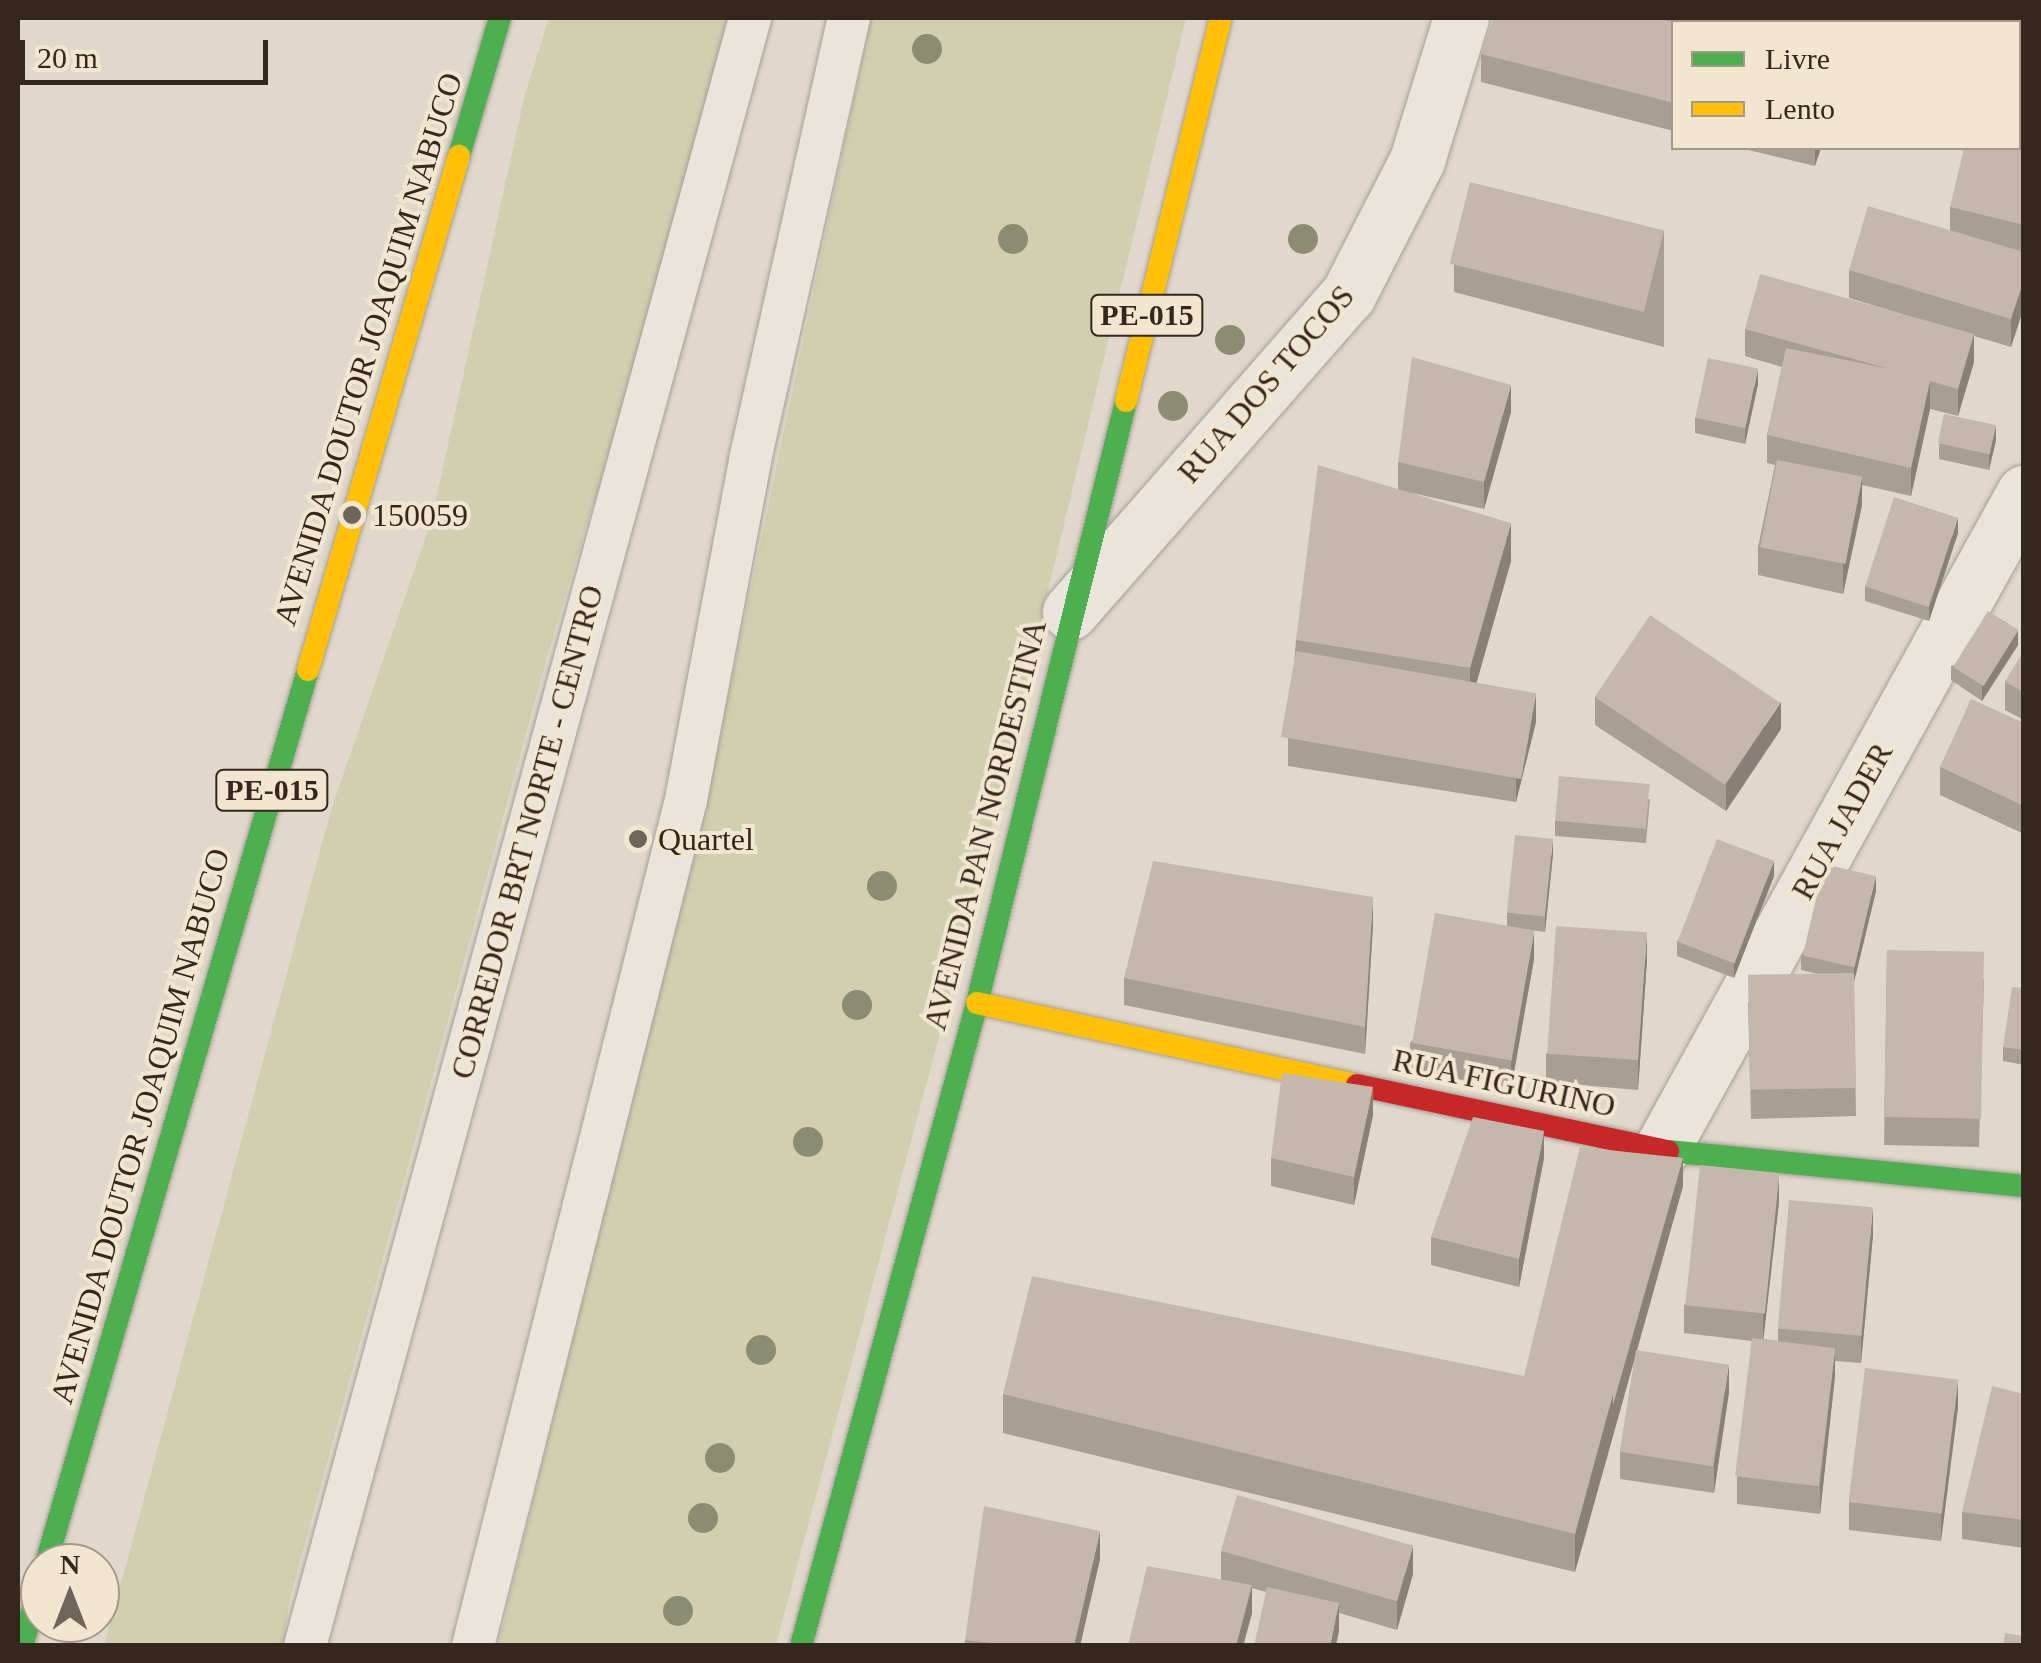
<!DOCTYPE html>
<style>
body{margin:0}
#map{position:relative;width:2041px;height:1663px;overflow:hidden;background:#e0d9cb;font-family:"Times New Roman",serif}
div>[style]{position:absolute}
.green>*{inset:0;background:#d0cfaf}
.roads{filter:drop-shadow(0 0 2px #a59e94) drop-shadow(0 0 2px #a59e94)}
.lane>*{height:42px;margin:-21px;padding:0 21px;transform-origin:21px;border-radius:21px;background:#e9e5dc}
.street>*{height:55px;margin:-27.5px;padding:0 27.5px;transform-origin:27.5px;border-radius:27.5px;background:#e9e5dc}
.fast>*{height:22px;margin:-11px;padding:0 11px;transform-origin:11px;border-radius:11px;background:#4caf50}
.slow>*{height:22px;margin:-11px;padding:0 11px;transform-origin:11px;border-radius:11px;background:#ffc107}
.jam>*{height:22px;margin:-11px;padding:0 11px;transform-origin:11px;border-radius:11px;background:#c62828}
.trees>*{width:30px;height:30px;margin:-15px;border-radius:50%;background:#8b8c70}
.wall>*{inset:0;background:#a99e94}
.shaded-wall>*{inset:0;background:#898178}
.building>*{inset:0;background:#c4b8ac;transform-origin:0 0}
.dots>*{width:28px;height:28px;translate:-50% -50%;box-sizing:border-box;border:5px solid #f1e7d1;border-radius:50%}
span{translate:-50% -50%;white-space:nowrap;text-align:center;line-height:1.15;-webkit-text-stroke:8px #f1e7d1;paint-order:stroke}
.shield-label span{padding:2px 8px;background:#f1e7d1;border:2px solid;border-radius:8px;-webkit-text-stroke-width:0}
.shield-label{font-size:30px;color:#33271e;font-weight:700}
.street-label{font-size:32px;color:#33271e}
.poi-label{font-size:32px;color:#33271e}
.left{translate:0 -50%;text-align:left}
.frame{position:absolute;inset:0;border:20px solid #33271e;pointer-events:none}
.legend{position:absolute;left:1671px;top:20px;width:350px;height:130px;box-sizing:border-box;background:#f1e7d1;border:2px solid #a59a89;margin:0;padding:12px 18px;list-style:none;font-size:30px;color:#33271e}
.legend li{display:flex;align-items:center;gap:20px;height:50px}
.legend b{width:50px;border:2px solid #a59a89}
.north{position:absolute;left:20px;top:1543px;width:100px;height:100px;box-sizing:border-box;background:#f1e7d1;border:2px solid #a59a89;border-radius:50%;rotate:0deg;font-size:28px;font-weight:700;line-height:40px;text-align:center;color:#33271e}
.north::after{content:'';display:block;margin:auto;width:35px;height:45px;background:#70655b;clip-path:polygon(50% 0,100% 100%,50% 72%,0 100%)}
.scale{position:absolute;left:20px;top:40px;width:248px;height:45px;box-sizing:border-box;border:5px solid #33271e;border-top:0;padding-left:12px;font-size:30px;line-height:35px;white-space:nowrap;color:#33271e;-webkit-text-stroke:8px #f1e7d1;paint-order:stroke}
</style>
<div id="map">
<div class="green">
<div style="clip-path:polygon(549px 18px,741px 18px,547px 657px,289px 1602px,284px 1645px,104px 1646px,332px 807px,431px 522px,525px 94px)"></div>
<div style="clip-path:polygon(871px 18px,1186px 18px,954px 981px,776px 1645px,498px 1646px,729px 692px)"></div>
</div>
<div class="roads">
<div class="lane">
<div style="left:305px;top:1646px;width:1688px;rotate:-74.71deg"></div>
<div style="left:473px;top:1646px;width:872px;rotate:-75.87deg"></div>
<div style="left:686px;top:800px;width:346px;rotate:-79.3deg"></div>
<div style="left:750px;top:460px;width:453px;rotate:-77.4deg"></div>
</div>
<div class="street">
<div style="left:1070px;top:612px;width:422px;rotate:-48.8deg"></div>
<div style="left:1348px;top:295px;width:152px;rotate:-62.9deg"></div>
<div style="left:1417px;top:160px;width:149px;rotate:-72.8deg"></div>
<div style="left:1661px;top:1150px;width:751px;rotate:-61.08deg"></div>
</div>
<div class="fast">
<div style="left:459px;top:156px;width:144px;rotate:-73.5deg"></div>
<div style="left:1668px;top:1151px;width:358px;rotate:5.6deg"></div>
<div style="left:46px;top:1563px;width:931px;rotate:-73.65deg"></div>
<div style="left:22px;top:1646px;width:65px;rotate:-73.8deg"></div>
<div style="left:801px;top:1646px;width:667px;rotate:-74.69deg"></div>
<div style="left:977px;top:1003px;width:620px;rotate:-76.1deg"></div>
</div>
<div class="slow">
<div style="left:1126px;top:401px;width:395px;rotate:-76.1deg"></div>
<div style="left:308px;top:670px;width:536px;rotate:-73.63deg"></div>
<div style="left:977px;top:1003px;width:389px;rotate:12.2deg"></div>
</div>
<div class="jam">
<div style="left:1357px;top:1085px;width:318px;rotate:12deg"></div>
</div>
</div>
<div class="trees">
<div style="left:927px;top:49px"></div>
<div style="left:1013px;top:239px"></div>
<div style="left:1303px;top:239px"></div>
<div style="left:1230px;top:340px"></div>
<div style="left:1173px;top:406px"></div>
<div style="left:882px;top:886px"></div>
<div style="left:857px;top:1005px"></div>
<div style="left:808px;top:1142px"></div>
<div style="left:761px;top:1350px"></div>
<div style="left:720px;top:1458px"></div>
<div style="left:703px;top:1518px"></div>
<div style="left:678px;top:1611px"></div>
</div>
<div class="wall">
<div style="clip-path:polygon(1494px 18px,1675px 18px,1674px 22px,1674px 131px,1481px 82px,1481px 54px)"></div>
<div style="clip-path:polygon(2024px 142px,2024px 307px,2011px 347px,1974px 336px,1974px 362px,1958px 416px,1930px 409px,1911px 496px,1862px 485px,1862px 505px,1843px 594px,1758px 575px,1758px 547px,1775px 465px,1767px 463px,1767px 435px,1782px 367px,1745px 356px,1745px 329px,1902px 314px,1849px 298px,1849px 270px,1950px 230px,1950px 207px)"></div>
<div style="clip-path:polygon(1740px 148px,1821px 148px,1815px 166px)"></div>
<div style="clip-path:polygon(1664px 232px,1664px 347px,1454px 292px,1454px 264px)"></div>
<div style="clip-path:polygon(1758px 384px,1745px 444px,1695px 433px,1695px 418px)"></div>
<div style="clip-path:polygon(1511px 412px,1484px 509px,1412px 493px,1511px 561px,1476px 684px,1536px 722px,1516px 802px,1288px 766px,1288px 738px,1296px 640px,1398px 489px,1398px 462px)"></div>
<div style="clip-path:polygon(1996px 440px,1989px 470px,1939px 459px,1939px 444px)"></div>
<div style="clip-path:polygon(1958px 533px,1929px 621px,1865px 601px,1865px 586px)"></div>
<div style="clip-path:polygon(2018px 645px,1982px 701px,1951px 680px,1951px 666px)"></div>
<div style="clip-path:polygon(2024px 651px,2024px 720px,2005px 710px,2005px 682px)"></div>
<div style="clip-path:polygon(1595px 697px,1781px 729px,1726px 811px,1595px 725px)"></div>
<div style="clip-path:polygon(2024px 723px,2024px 834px,1940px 795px,1940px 767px)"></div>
<div style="clip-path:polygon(1650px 799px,1646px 843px,1555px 836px,1555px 821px)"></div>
<div style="clip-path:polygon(1553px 854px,1545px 932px,1524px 929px,1534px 959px,1511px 1089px,1410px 1071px,1410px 1043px,1507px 926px,1507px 913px)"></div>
<div style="clip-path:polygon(1774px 876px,1734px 978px,1677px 956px,1677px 941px)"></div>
<div style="clip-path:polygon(1876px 891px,1854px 982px,1856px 1116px,1751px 1119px,1748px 1003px,1819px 974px,1801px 970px,1801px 955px)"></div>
<div style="clip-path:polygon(1373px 925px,1365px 1054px,1124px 1005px,1124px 978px)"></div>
<div style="clip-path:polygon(1887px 950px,1984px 979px,1979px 1147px,1884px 1145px)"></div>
<div style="clip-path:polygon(1647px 960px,1638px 1090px,1546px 1082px,1546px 1054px)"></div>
<div style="clip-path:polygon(2024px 988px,2024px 1065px,2003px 1061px,2003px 1047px)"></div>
<div style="clip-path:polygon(1373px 1115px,1354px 1205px,1271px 1186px,1271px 1158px)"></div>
<div style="clip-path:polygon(1544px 1158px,1519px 1287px,1431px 1265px,1431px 1237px)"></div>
<div style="clip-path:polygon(1683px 1186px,1636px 1350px,1729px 1392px,1714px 1493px,1620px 1479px,1620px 1452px,1636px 1351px,1575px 1572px,1003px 1433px,1003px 1394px,1524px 1376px)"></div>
<div style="clip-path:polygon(1779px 1202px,1763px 1339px,1778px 1341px,1778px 1329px,1873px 1235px,1861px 1363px,1835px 1361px,1835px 1376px,1820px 1514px,1737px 1504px,1737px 1476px,1752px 1341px,1684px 1333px,1684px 1305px)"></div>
<div style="clip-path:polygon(2024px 1394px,2024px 1548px,1962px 1539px,1962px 1512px)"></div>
<div style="clip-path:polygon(1958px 1407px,1941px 1541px,1849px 1530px,1849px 1502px)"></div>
<div style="clip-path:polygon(1221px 1551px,1413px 1574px,1397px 1630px,1339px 1613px,1339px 1631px,1266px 1592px,1252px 1588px,1252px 1613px,1243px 1646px,1128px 1646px,1221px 1579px)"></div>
<div style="clip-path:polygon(1100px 1559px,1080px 1646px,965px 1646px,965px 1640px)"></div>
</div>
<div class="shaded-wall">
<div style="clip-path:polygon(1815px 148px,1821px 148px,1815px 166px)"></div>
<div style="clip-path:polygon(2024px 279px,2024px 307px,2011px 347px,2011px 319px)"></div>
<div style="clip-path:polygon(1974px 334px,1974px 362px,1958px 416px,1958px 389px)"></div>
<div style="clip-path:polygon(1758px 369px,1758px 384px,1745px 444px,1745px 429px)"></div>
<div style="clip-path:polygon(1930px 381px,1930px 409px,1911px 496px,1911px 468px)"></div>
<div style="clip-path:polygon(1511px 385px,1511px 412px,1484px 509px,1484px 482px)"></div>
<div style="clip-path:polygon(1996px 425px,1996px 440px,1989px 470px,1989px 455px)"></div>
<div style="clip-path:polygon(1862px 477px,1862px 505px,1843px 594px,1843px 566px)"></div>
<div style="clip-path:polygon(1958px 518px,1958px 533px,1929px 621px,1929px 607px)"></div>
<div style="clip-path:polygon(1511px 523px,1511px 561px,1470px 706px,1470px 668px)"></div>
<div style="clip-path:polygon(2018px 630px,2018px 645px,1982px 701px,1982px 686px)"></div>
<div style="clip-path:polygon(1536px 695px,1536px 722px,1516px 802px,1516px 774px)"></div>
<div style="clip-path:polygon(1781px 702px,1781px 729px,1726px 811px,1726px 784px)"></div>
<div style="clip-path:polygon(1553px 839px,1553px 854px,1545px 932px,1545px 917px)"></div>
<div style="clip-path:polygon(1774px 861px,1774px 876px,1734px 978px,1734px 963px)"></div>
<div style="clip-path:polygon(1876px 876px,1876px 891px,1854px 982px,1854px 967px)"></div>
<div style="clip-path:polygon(1373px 897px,1373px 925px,1365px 1054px,1365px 1027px)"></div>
<div style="clip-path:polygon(1534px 931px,1534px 959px,1511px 1089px,1511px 1061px)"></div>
<div style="clip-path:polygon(1647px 932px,1647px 960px,1638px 1090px,1638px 1062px)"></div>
<div style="clip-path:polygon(1373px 1087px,1373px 1115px,1354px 1205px,1354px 1177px)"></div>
<div style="clip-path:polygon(1544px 1131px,1544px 1158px,1519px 1287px,1519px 1259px)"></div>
<div style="clip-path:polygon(1683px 1158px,1683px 1186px,1575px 1572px,1575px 1534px,1613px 1394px)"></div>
<div style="clip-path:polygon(1779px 1174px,1779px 1202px,1763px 1343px,1763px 1315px)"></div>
<div style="clip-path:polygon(1873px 1207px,1873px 1235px,1861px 1363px,1861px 1335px)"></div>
<div style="clip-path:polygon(1835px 1348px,1835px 1376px,1820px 1514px,1820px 1486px)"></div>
<div style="clip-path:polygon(1729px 1364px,1729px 1392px,1714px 1493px,1714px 1465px)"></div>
<div style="clip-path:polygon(1958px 1379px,1958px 1407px,1941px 1541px,1941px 1513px)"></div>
<div style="clip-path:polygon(1100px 1531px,1100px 1559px,1080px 1646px,1074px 1646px)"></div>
<div style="clip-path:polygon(1413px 1546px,1413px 1574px,1397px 1630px,1397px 1602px)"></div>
<div style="clip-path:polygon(1252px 1585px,1252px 1613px,1243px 1646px,1236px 1646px)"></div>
<div style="clip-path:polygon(1339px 1603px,1339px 1631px,1336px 1646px,1330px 1646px)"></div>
</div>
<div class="building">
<div style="clip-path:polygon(1494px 18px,1664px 18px,1664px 20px,1675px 22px,1674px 22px,1674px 103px,1481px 54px)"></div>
<div style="clip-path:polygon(2018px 141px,2024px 142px,2024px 225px,1950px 207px,1964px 148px,2018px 148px)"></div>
<div style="left:1470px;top:182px;width:200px;height:84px;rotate:14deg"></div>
<div style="clip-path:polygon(1868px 206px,2024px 252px,2024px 279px,2011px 319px,1849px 270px)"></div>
<div style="clip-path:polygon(1760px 274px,1974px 334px,1958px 389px,1930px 381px,1911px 468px,1767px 435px,1786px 348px,1890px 369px,1745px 329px)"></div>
<div style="clip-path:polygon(1412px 357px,1511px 385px,1484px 482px,1398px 462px)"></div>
<div style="left:1708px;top:358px;width:51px;height:61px;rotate:12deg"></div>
<div style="left:1944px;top:414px;width:53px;height:30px;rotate:12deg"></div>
<div style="left:1777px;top:460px;width:87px;height:89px;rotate:11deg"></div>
<div style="clip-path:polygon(1318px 465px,1511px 523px,1470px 668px,1296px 640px)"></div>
<div style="left:1894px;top:497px;width:67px;height:94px;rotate:18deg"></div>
<div style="left:1988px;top:611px;width:36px;height:66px;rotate:32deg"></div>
<div style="left:1650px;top:615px;width:157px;height:99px;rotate:34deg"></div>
<div style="left:1296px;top:651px;width:244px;height:87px;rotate:10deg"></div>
<div style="clip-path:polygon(2024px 651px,2024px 692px,2005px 682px)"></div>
<div style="clip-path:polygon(1971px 699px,2024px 723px,2024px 806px,1940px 767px)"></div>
<div style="left:1559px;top:776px;width:91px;height:45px;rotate:5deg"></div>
<div style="left:1515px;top:835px;width:38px;height:78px;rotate:6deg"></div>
<div style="left:1717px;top:839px;width:61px;height:110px;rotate:21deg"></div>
<div style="clip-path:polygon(1153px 861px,1373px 897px,1365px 1027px,1124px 978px)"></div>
<div style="left:1824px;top:864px;width:53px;height:94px;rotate:13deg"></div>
<div style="left:1435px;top:913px;width:101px;height:132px;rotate:10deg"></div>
<div style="left:1556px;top:926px;width:91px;height:128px;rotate:4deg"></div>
<div style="left:1887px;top:950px;width:97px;height:167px;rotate:1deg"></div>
<div style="left:1854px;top:973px;width:115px;height:106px;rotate:89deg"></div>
<div style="clip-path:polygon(2012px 987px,2024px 988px,2024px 1050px,2003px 1047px)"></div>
<div style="clip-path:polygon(1282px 1073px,1373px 1087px,1354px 1177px,1271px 1158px)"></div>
<div style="clip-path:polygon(1473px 1117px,1544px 1131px,1519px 1259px,1431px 1237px)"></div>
<div style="clip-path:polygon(1580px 1147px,1683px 1158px,1613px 1405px,1613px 1394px,1524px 1376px)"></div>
<div style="left:1700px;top:1165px;width:80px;height:141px;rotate:6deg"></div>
<div style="left:1789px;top:1200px;width:84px;height:129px;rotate:5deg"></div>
<div style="clip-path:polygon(1032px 1276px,1613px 1394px,1575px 1534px,1003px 1394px)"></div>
<div style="left:1752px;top:1338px;width:84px;height:139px;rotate:7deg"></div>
<div style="left:1636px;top:1350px;width:94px;height:103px;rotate:9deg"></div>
<div style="left:1865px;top:1368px;width:94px;height:135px;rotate:7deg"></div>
<div style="clip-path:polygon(1992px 1386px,2024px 1394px,2024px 1520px,1962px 1512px)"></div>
<div style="left:1237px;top:1495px;width:183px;height:58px;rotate:16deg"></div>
<div style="clip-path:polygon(984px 1506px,1100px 1531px,1074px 1646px,1018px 1646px,965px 1640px)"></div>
<div style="clip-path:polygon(1147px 1566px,1252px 1585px,1236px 1646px,1128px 1646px)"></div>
<div style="clip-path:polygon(1267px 1587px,1339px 1603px,1330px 1646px,1254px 1646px)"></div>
<div style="clip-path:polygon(2005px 1633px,2024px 1636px,2024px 1646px,2003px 1646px)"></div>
</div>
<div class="dots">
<div style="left:352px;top:515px;background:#70655b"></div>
<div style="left:638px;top:839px;background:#70655b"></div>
</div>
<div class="shield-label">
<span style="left:1147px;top:315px">PE-015</span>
<span style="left:272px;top:790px">PE-015</span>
</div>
<div class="street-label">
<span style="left:368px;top:349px;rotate:-73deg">AVENIDA DOUTOR JOAQUIM NABUCO</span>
<span style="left:1266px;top:384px;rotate:-49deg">RUA DOS TOCOS</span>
<span style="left:1842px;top:821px;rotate:-61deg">RUA JADER</span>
<span style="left:985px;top:825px;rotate:-76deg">AVENIDA PAN NORDESTINA</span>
<span style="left:527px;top:832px;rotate:-75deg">CORREDOR BRT NORTE - CENTRO</span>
<span style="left:1504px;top:1083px;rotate:12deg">RUA FIGURINO</span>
<span style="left:140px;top:1126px;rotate:-74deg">AVENIDA DOUTOR JOAQUIM NABUCO</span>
</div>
<div class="poi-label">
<span class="left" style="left:372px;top:515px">150059</span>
<span class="left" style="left:658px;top:839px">Quartel</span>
</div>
<div class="frame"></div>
<ul class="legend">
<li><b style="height:12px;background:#4caf50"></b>Livre</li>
<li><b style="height:12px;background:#ffc107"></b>Lento</li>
</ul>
<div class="north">N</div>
<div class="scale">20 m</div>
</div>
